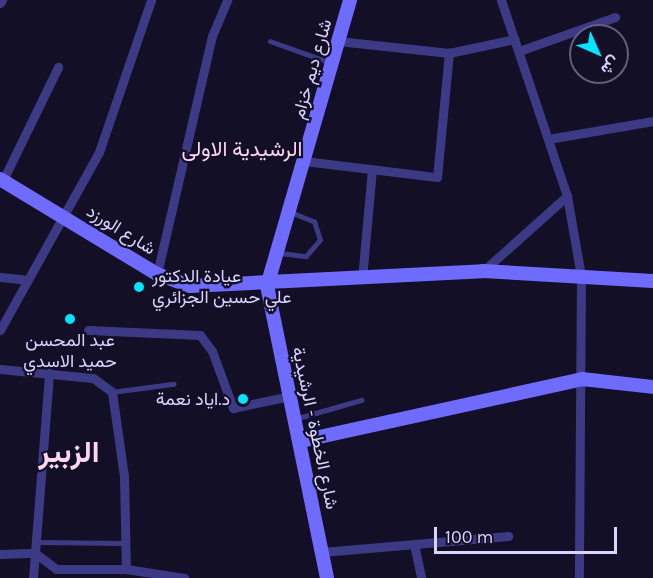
<!DOCTYPE html>
<meta charset="utf-8">
<style>
body{margin:0}
#map{position:relative;width:653px;height:578px;overflow:hidden;background:#130f26;font-family:Karla,Vazirmatn,sans-serif}
div>[style]{position:absolute}
.lane>*{height:4.5px;margin:-2.25px;padding:0 2.25px;transform-origin:2.25px;border-radius:2.25px;background:#3d3a85}
.street>*{height:9px;margin:-4.5px;padding:0 4.5px;transform-origin:4.5px;border-radius:4.5px;background:#3d3a85}
.secondary>*{height:14px;margin:-7px;padding:0 7px;transform-origin:7px;border-radius:7px;background:#6f6bff}
.dots>*{width:16px;height:16px;translate:-50% -50%;box-sizing:border-box;border:3px solid #130f26;border-radius:50%}
span{translate:-50% -50%;white-space:nowrap;text-align:center;line-height:1.15;-webkit-text-stroke:4.5px #130f26;paint-order:stroke}
.street-label{font-size:18px;color:#d9d4ff}
.poi-label{font-size:18px;color:#d9d4ff}
.left{translate:0 -50%;text-align:left}
.right{translate:-100% -50%;text-align:right}
.quarter-label{font-size:21px;color:#ffd6f0}
.town-label{font-size:30px;color:#ffd6f0;font-weight:700}
.north{position:absolute;left:569px;top:24px;width:60px;height:60px;box-sizing:border-box;background:#130f26;border:2px solid #625e7d;border-radius:50%;rotate:135deg;font-size:16px;font-weight:700;line-height:24px;text-align:center;color:#d9d4ff}
.north::after{content:'';display:block;margin:auto;width:21px;height:27px;background:#00e5ff;clip-path:polygon(50% 0,100% 100%,50% 72%,0 100%)}
.scale{position:absolute;left:434px;top:527px;width:183px;height:27px;box-sizing:border-box;border:3px solid #d9d4ff;border-top:0;padding-left:8px;font-size:18px;line-height:21px;white-space:nowrap;color:#d9d4ff;-webkit-text-stroke:4px #130f26;paint-order:stroke}
</style>
<div id="map">
<div class="lane">
<div style="left:270px;top:41px;width:63px;rotate:19.6deg"></div>
<div style="left:280px;top:253px;width:26px;rotate:7deg"></div>
<div style="left:306px;top:256px;width:21px;rotate:-49deg"></div>
<div style="left:320px;top:240px;width:19px;rotate:-108deg"></div>
<div style="left:314px;top:222px;width:24px;rotate:-158deg"></div>
<div style="left:112px;top:392px;width:62px;rotate:-7.5deg"></div>
<div style="left:298px;top:418px;width:66px;rotate:-15.9deg"></div>
<div style="left:36px;top:542px;width:89px;rotate:0.6deg"></div>
</div>
<div class="street">
<div style="left:501px;top:0;width:207px;rotate:71.4deg"></div>
<div style="left:567px;top:196px;width:81px;rotate:80.1deg"></div>
<div style="left:581px;top:276px;width:302px;rotate:90.4deg"></div>
<div style="left:0;top:3px;width:4px;rotate:-56deg"></div>
<div style="left:338px;top:41px;width:112px;rotate:6.2deg"></div>
<div style="left:449px;top:53px;width:67px;rotate:-12deg"></div>
<div style="left:519px;top:51px;width:102px;rotate:-19.5deg"></div>
<div style="left:548px;top:139px;width:107px;rotate:-9.7deg"></div>
<div style="left:304px;top:161px;width:134px;rotate:6.9deg"></div>
<div style="left:437px;top:177px;width:125px;rotate:-84.5deg"></div>
<div style="left:3px;top:180px;width:126px;rotate:-64deg"></div>
<div style="left:483px;top:271px;width:113px;rotate:-41.8deg"></div>
<div style="left:157px;top:274px;width:244px;rotate:-77deg"></div>
<div style="left:212px;top:36px;width:39px;rotate:-67deg"></div>
<div style="left:0;top:277px;width:27px;rotate:6deg"></div>
<div style="left:362px;top:279px;width:110px;rotate:-84.8deg"></div>
<div style="left:0;top:330px;width:204px;rotate:-60.9deg"></div>
<div style="left:99px;top:152px;width:161px;rotate:-71.1deg"></div>
<div style="left:88px;top:330px;width:112px;rotate:2.6deg"></div>
<div style="left:200px;top:335px;width:20px;rotate:53deg"></div>
<div style="left:212px;top:351px;width:61px;rotate:69.8deg"></div>
<div style="left:233px;top:408px;width:58px;rotate:-11.9deg"></div>
<div style="left:0;top:369px;width:93px;rotate:5.5deg"></div>
<div style="left:93px;top:378px;width:24px;rotate:36deg"></div>
<div style="left:112px;top:392px;width:85px;rotate:81.9deg"></div>
<div style="left:124px;top:476px;width:93px;rotate:88.8deg"></div>
<div style="left:414px;top:544px;width:35px;rotate:78deg"></div>
<div style="left:322px;top:552px;width:187px;rotate:-4.9deg"></div>
<div style="left:0;top:554px;width:35px;rotate:-2deg"></div>
<div style="left:35px;top:553px;width:26px;rotate:37deg"></div>
<div style="left:56px;top:569px;width:70px"></div>
<div style="left:126px;top:569px;width:59px;rotate:8.8deg"></div>
<div style="left:33px;top:578px;width:206px;rotate:-85.5deg"></div>
</div>
<div class="secondary">
<div style="left:0;top:179px;width:184px;rotate:31.2deg"></div>
<div style="left:157px;top:274px;width:35px;rotate:20deg"></div>
<div style="left:190px;top:286px;width:293px;rotate:-2.9deg"></div>
<div style="left:483px;top:271px;width:170px;rotate:3.4deg"></div>
<div style="left:301px;top:441px;width:288px;rotate:-12.4deg"></div>
<div style="left:582px;top:379px;width:71px;rotate:6.4deg"></div>
<div style="left:327px;top:578px;width:298px;rotate:-101.6deg"></div>
<div style="left:267px;top:286px;width:298px;rotate:-73.8deg"></div>
</div>
<div class="dots">
<div style="left:139px;top:287px;background:#00e5ff"></div>
<div style="left:70px;top:319px;background:#00e5ff"></div>
<div style="left:243px;top:399px;background:#00e5ff"></div>
</div>
<div class="street-label">
<span style="left:312px;top:69px;rotate:-74deg">شارع ديم خزام</span>
<span style="left:121px;top:230px;rotate:32deg">شارع الورزد</span>
<span style="left:315px;top:428px;rotate:78deg">شارع الخطوة - الرشيدية</span>
</div>
<div class="poi-label">
<span class="left" style="left:152px;top:287px">عيادة الدكتور<br>علي حسين الجزائري</span>
<span style="left:70px;top:351px">عبد المحسن<br>حميد الاسدي</span>
<span class="right" style="left:230px;top:399px">د.اياد نعمة</span>
</div>
<div class="quarter-label">
<span style="left:242px;top:149px">الرشيدية الاولى</span>
</div>
<div class="town-label">
<span style="left:69px;top:452px">الزبير</span>
</div>
<div class="north">ش</div>
<div class="scale">100 m</div>
</div>
